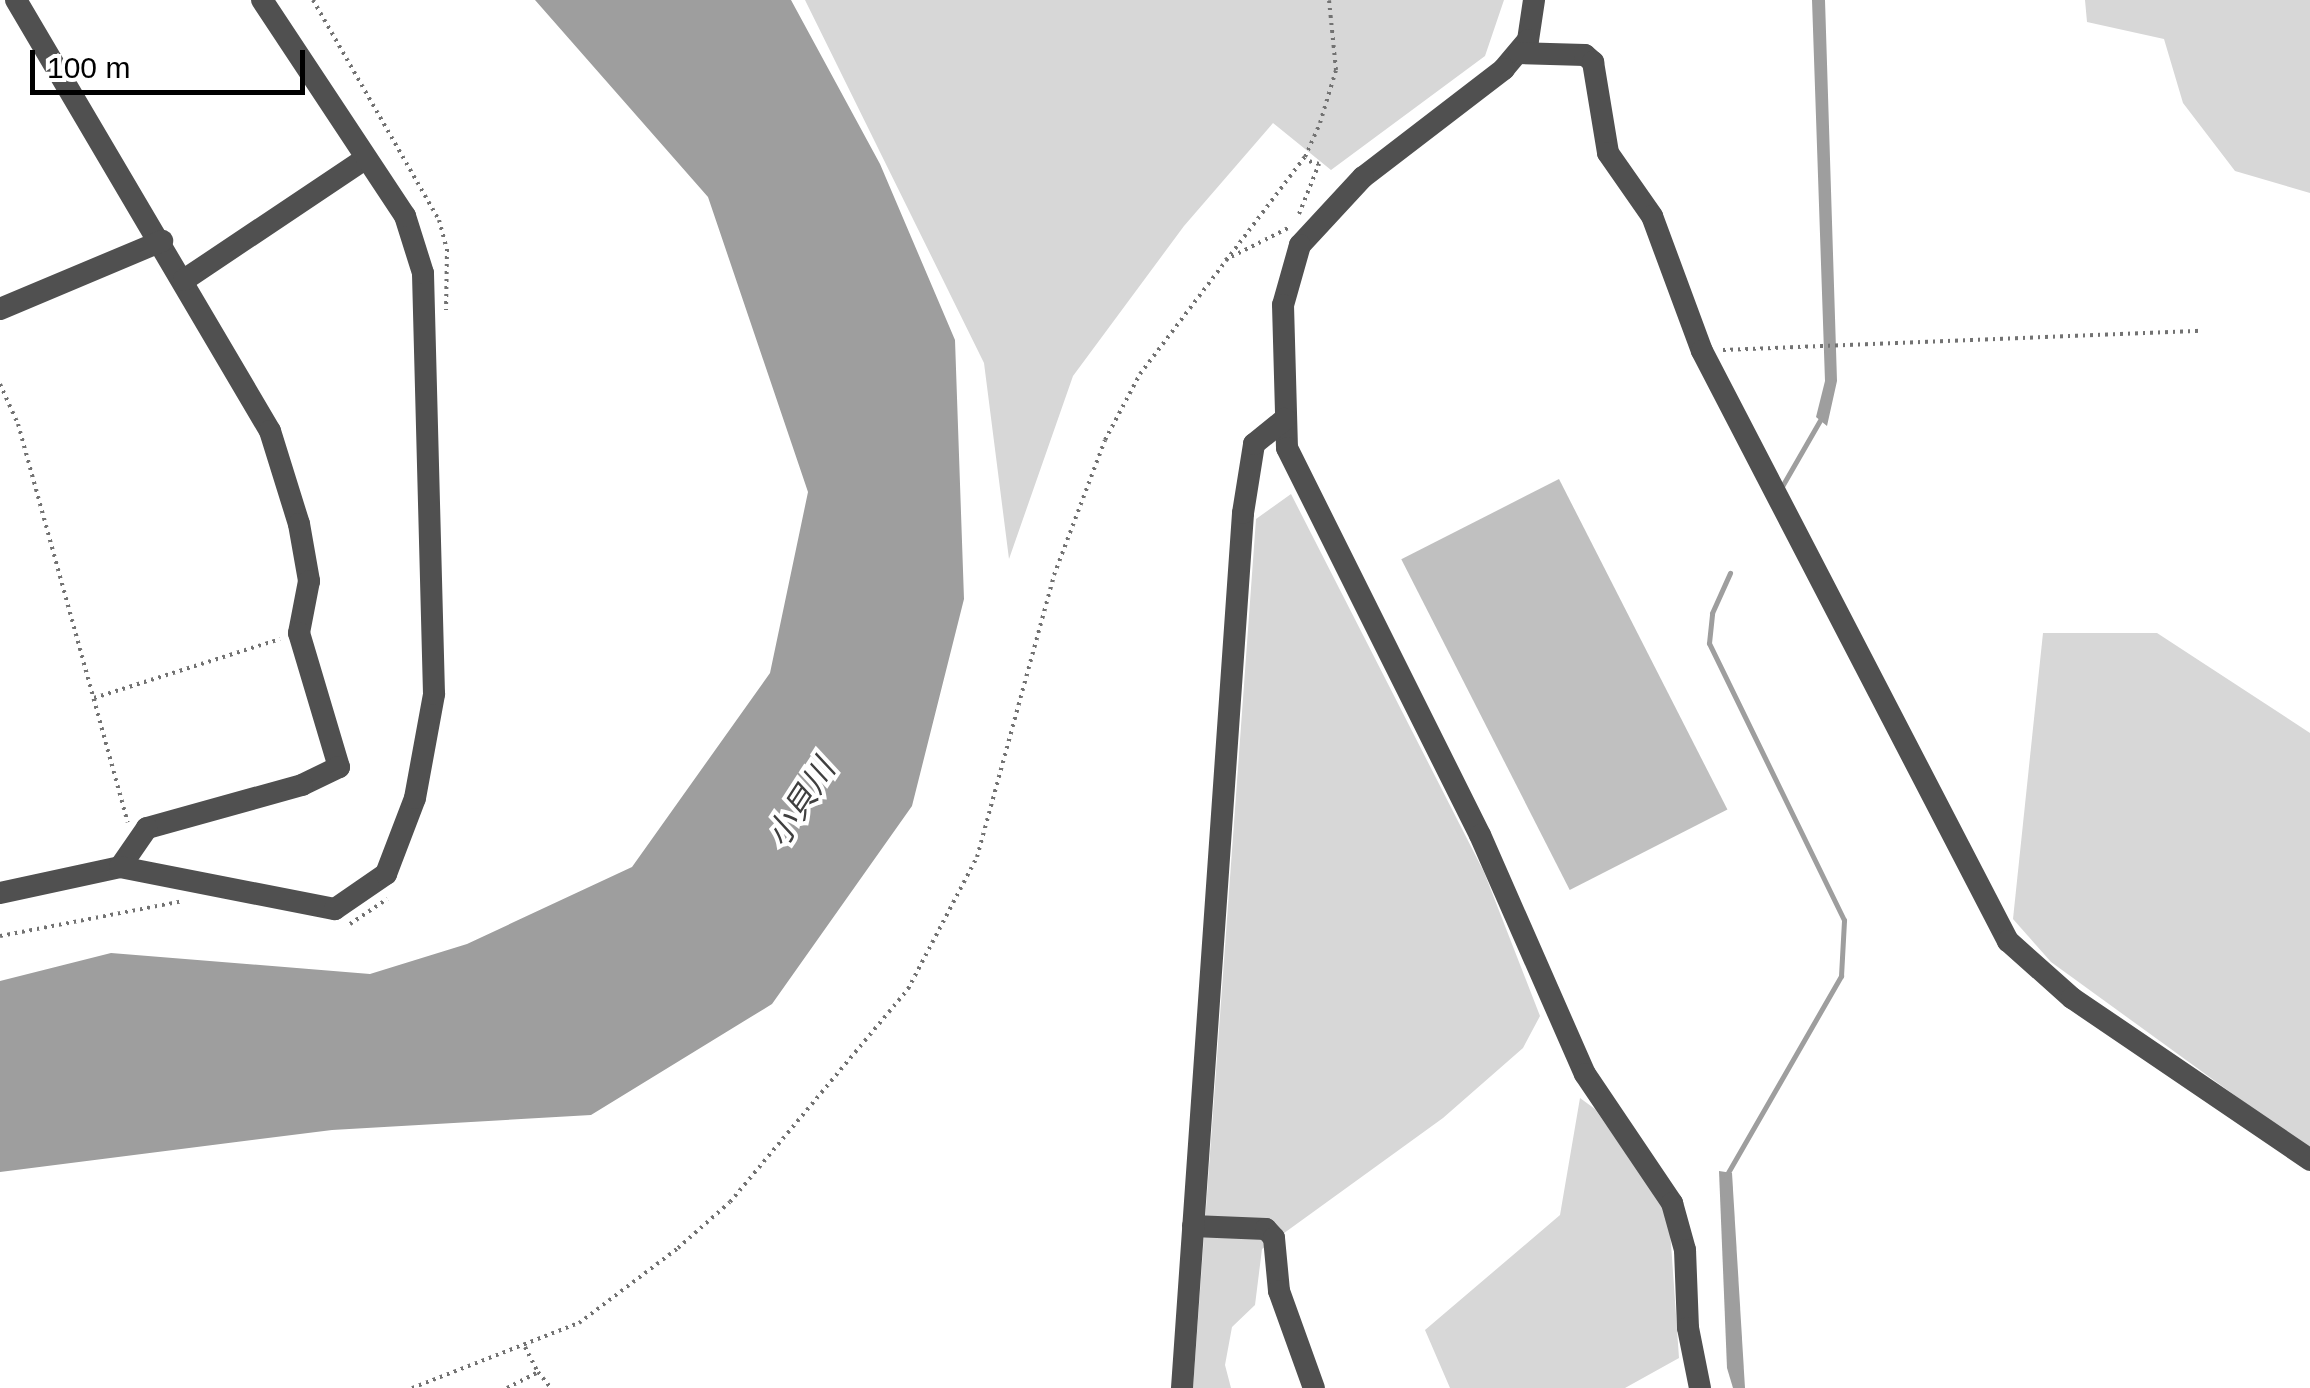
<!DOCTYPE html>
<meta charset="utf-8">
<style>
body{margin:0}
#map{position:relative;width:2310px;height:1388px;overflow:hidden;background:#fff;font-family:Arial,"Noto Sans JP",sans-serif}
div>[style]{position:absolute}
.green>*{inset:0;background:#d7d7d7}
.water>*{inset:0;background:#9e9e9e}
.stream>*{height:5px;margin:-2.5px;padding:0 2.5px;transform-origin:2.5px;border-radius:2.5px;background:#9e9e9e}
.building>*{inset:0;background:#c0c0c0;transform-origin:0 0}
.path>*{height:4px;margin-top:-2px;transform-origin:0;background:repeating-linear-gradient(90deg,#727272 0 2.5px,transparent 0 7.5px)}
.minor>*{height:22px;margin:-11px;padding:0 11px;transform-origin:11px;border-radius:11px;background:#505050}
span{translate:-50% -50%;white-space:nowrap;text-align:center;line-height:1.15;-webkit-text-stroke:8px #fff;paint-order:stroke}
.water-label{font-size:32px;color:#3f3f3f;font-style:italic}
.scale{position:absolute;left:30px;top:50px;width:275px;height:45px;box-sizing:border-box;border:5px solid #000;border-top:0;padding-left:12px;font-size:30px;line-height:35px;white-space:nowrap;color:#000;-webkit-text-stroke:8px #fff;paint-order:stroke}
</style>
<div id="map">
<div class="green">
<div style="clip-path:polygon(805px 0,1504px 0,1485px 56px,1331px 170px,1273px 123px,1184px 226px,1073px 376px,1009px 559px,984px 363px)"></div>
<div style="clip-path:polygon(2085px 0,2310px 0,2310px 193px,2235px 171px,2183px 103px,2164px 39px,2087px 22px)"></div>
<div style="clip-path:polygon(1291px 494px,1484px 872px,1540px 1016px,1523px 1048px,1443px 1118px,1262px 1249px,1255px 1305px,1232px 1327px,1225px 1365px,1231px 1388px,1193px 1388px,1256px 519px)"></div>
<div style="clip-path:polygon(2043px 633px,2157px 633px,2310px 733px,2310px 1150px,2051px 962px,2013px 919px)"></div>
<div style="clip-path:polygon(1580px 1098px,1595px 1109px,1669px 1215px,1679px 1358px,1625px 1388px,1450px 1388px,1425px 1330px,1560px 1215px)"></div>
</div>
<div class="water">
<div style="clip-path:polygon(535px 0,791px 0,880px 164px,955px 340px,964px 599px,912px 806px,772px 1004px,591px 1115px,332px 1130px,0 1172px,0 981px,111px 953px,370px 974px,467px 944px,632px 867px,770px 673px,808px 492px,708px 197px)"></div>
<div style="clip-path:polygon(1812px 0,1825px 0,1837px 381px,1827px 426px,1816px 417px,1825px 381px)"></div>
<div style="clip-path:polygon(1719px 1171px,1732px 1173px,1745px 1388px,1733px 1388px,1727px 1368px)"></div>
</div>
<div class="stream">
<div style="left:1781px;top:488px;width:84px;rotate:-60.1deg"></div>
<div style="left:1726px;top:1176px;width:231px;rotate:-60.1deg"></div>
<div style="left:1841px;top:976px;width:56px;rotate:-86.9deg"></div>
<div style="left:1844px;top:920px;width:308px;rotate:-116deg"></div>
<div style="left:1709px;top:643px;width:30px;rotate:-84deg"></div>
<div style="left:1712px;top:613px;width:44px;rotate:-65.8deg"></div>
</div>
<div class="building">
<div style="left:1559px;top:479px;width:371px;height:177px;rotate:63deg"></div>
</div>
<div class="path">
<div style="left:313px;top:0;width:254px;rotate:60.2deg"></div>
<div style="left:439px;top:220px;width:30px;rotate:75deg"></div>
<div style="left:447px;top:249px;width:61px;rotate:90.9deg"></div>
<div style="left:1299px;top:214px;width:54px;rotate:-68.2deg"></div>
<div style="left:1319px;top:164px;width:15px;rotate:-164deg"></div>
<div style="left:1225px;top:260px;width:71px;rotate:-26.9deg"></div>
<div style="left:1723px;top:350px;width:479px;rotate:-2.3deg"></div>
<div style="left:0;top:384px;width:44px;rotate:65.8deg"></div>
<div style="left:18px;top:424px;width:413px;rotate:74.6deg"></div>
<div style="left:94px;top:698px;width:195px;rotate:-17.6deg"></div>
<div style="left:350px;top:924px;width:45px;rotate:-34deg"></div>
<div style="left:0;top:936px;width:186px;rotate:-10.8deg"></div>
<div style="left:525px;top:1347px;width:28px;rotate:63deg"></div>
<div style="left:412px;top:1388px;width:179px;rotate:-21.3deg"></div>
<div style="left:579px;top:1323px;width:124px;rotate:-37.1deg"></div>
<div style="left:678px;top:1248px;width:69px;rotate:-41.5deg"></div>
<div style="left:730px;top:1202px;width:278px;rotate:-50.1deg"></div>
<div style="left:908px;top:989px;width:149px;rotate:-62.4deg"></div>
<div style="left:977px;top:857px;width:292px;rotate:-74.7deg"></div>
<div style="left:1054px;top:575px;width:144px;rotate:-69.3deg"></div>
<div style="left:1105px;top:440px;width:75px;rotate:-62.1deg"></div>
<div style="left:1140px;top:374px;width:273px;rotate:-52.8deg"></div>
<div style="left:1305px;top:157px;width:37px;rotate:-66deg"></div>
<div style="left:1320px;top:123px;width:55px;rotate:-73.2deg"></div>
<div style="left:1336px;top:70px;width:70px;rotate:-95.7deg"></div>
<div style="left:507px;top:1388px;width:35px;rotate:-27deg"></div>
<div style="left:538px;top:1372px;width:21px;rotate:51deg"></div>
</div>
<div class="minor">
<div style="left:16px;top:0;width:500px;rotate:59.49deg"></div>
<div style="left:270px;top:431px;width:97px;rotate:72.7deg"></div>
<div style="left:299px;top:524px;width:58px;rotate:80deg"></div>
<div style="left:309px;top:581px;width:53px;rotate:100.9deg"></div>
<div style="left:299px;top:633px;width:140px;rotate:73.4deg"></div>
<div style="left:339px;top:767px;width:41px;rotate:154.1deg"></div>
<div style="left:302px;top:785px;width:161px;rotate:164.5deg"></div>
<div style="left:147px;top:828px;width:47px;rotate:124.7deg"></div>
<div style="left:1534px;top:0;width:40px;rotate:98.5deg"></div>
<div style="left:1528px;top:40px;width:38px;rotate:130deg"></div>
<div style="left:1504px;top:69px;width:178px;rotate:142.5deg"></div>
<div style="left:1363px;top:177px;width:93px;rotate:132.8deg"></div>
<div style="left:1300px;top:245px;width:62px;rotate:105.8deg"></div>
<div style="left:1283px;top:305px;width:143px;rotate:88.4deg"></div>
<div style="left:1287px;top:448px;width:432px;rotate:63.5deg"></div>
<div style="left:1480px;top:835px;width:261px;rotate:66.3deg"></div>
<div style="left:1585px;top:1074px;width:156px;rotate:56deg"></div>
<div style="left:1672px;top:1203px;width:49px;rotate:74.5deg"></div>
<div style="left:1685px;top:1250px;width:78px;rotate:87.8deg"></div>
<div style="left:1688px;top:1328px;width:61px;rotate:78.7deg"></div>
<div style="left:1519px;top:53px;width:66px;rotate:1.7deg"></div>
<div style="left:1585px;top:55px;width:11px;rotate:41deg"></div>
<div style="left:1593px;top:62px;width:92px;rotate:80.6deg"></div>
<div style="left:1608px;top:153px;width:77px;rotate:55.1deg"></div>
<div style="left:1652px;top:216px;width:144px;rotate:69.7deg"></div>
<div style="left:1702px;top:351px;width:665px;rotate:62.59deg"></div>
<div style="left:2008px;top:941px;width:86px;rotate:41.7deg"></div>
<div style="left:2072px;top:998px;width:288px;rotate:34.2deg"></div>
<div style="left:184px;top:280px;width:216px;rotate:-33.8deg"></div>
<div style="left:0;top:309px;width:176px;rotate:-22.8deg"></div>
<div style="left:0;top:893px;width:123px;rotate:-12.2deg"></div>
<div style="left:120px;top:867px;width:219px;rotate:11.1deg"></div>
<div style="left:335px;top:909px;width:62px;rotate:-34.5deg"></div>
<div style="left:386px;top:874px;width:81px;rotate:-69.1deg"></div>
<div style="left:415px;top:798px;width:106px;rotate:-79.6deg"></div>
<div style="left:434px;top:694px;width:421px;rotate:-91.5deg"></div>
<div style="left:423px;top:273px;width:60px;rotate:-107.5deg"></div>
<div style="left:405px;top:216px;width:259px;rotate:-123.5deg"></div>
<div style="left:1193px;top:1226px;width:73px;rotate:2.4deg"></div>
<div style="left:1266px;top:1229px;width:12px;rotate:48deg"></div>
<div style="left:1274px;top:1238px;width:53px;rotate:84.6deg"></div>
<div style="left:1279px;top:1291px;width:103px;rotate:70.2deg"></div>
<div style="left:1182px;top:1388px;width:877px;rotate:-86.01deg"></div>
<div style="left:1243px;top:513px;width:70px;rotate:-80.9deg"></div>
<div style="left:1254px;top:444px;width:40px;rotate:-39deg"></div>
</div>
<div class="water-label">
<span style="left:801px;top:803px;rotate:-57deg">小貝川</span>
</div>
<div class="scale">100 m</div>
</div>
